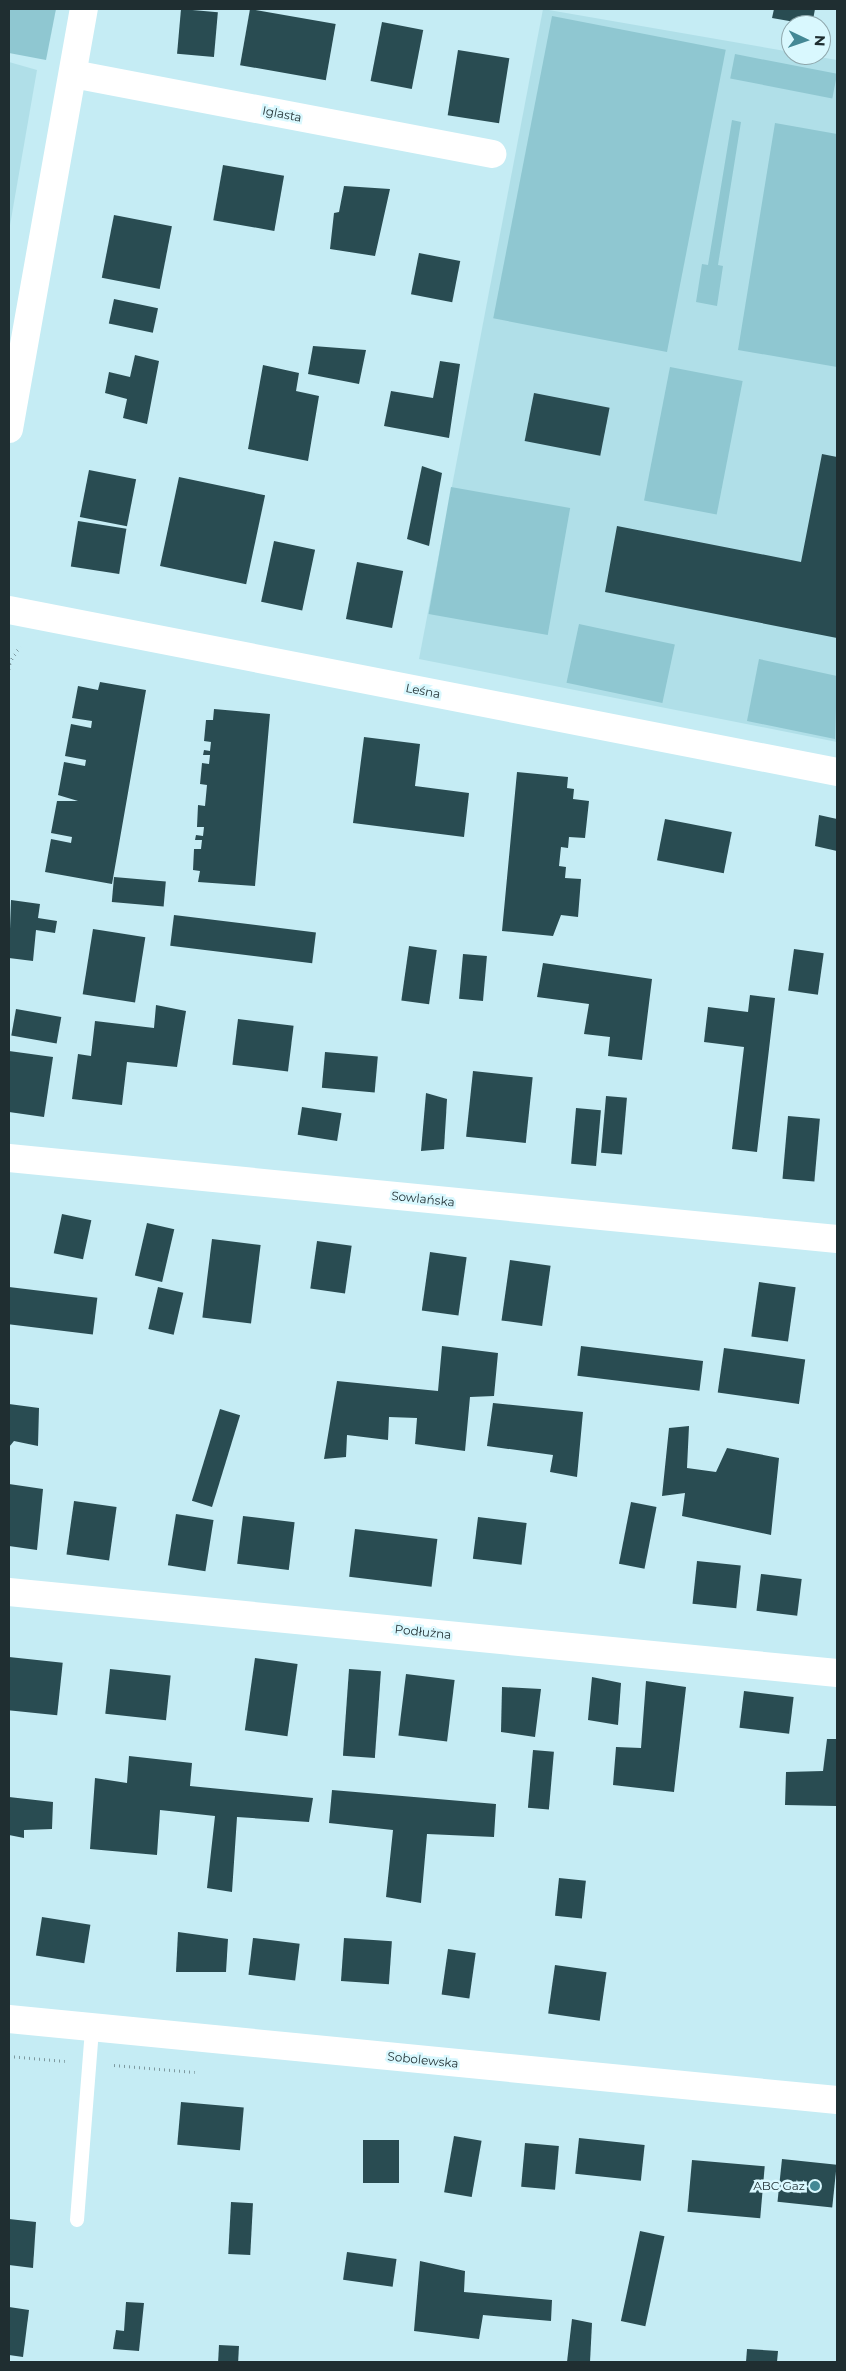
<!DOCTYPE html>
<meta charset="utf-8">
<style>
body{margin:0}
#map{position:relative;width:846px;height:2371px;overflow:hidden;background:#c5ecf4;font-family:Montserrat,sans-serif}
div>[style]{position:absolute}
.built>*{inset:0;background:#b0dfe8}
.green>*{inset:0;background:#8fc7d1;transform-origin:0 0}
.building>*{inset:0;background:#294c52;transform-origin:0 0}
.path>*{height:3px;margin-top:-1.5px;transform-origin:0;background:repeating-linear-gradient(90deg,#7d999f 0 1px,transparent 0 5px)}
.service>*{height:14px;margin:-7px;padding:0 7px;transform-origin:7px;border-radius:7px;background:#fff}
.minor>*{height:28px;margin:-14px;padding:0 14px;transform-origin:14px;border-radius:14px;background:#fff}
.dots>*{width:14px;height:14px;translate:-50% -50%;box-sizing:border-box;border:2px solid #d9f8fe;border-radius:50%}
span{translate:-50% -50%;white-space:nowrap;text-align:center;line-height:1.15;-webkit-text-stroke:5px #d9f8fe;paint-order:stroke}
.street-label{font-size:12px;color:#1f2e31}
.poi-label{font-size:12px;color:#1f2e31}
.right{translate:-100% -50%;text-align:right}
.frame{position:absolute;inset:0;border:10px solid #1f2e31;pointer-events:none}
.north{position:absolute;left:781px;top:15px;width:50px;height:50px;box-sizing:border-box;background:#d9f8fe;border:1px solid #8fa7ac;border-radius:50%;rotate:93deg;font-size:14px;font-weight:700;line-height:20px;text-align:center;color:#1f2e31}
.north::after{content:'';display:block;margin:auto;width:18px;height:22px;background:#438895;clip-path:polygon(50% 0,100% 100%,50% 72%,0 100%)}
</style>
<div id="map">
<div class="built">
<div style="clip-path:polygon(543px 9px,837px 60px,837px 742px,419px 659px)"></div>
<div style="clip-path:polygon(9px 62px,37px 70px,9px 231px)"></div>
</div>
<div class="green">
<div style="clip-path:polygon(9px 9px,56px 9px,46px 60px,9px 53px)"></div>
<div style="left:552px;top:16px;width:177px;height:308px;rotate:11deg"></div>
<div style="left:735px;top:54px;width:104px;height:25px;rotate:11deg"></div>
<div style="clip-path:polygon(732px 120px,741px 122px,718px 265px,723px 266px,717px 306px,696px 302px,702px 264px,708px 265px)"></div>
<div style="clip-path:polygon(775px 123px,837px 134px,837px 367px,738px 350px)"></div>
<div style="left:670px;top:367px;width:74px;height:136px;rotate:11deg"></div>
<div style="left:451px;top:487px;width:121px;height:129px;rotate:10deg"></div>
<div style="left:579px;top:624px;width:98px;height:60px;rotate:12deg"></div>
<div style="clip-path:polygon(759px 659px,837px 676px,835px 739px,747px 721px)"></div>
</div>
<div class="building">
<div style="left:181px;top:9px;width:37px;height:45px;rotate:5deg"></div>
<div style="left:250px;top:9px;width:87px;height:57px;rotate:10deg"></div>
<div style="clip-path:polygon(774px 9px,815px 9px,812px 25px,772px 18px)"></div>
<div style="left:382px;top:22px;width:42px;height:60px;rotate:11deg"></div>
<div style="left:458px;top:50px;width:52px;height:66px;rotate:9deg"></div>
<div style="left:223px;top:165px;width:62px;height:56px;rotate:10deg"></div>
<div style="clip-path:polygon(344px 186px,390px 189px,375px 256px,330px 249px,334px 213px,339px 212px)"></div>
<div style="left:114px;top:215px;width:59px;height:64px;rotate:11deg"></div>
<div style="left:419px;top:253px;width:42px;height:42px;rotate:11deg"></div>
<div style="left:114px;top:299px;width:45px;height:25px;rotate:12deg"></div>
<div style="clip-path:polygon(313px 346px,366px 350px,359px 384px,308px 374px)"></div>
<div style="clip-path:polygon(135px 355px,159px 361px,147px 424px,123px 418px,127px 399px,105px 393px,109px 372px,130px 377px)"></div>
<div style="clip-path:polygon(440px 361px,460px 364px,449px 438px,384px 426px,391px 391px,433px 398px)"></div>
<div style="clip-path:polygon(263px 365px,299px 373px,296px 391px,319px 396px,308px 461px,248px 449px)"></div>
<div style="left:534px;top:393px;width:77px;height:49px;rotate:11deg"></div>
<div style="clip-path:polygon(822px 454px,837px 457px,837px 638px,605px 592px,617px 526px,801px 562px)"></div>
<div style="clip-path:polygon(422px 466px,442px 473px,429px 546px,407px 539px)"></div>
<div style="left:89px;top:470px;width:48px;height:48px;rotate:11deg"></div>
<div style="left:179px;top:477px;width:88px;height:91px;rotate:12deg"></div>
<div style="left:78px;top:521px;width:49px;height:46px;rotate:9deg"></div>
<div style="left:274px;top:541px;width:42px;height:62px;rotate:12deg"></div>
<div style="left:357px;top:562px;width:47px;height:58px;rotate:11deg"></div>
<div style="clip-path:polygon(100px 682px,146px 690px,112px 884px,45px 872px,51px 839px,71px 843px,72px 837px,51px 833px,57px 801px,78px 801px,58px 795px,64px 762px,85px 766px,86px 760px,65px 756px,71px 724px,91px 728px,92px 721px,72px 718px,78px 686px,98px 690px)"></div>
<div style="clip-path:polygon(214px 709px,270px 714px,255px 886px,198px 882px,200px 871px,193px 870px,194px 849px,201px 849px,202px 840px,195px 840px,196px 835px,203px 836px,204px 827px,197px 827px,198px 805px,205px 806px,207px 785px,200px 784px,202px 763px,209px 764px,210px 755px,203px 755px,204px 750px,210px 751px,211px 742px,204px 741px,206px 720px,213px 720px)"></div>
<div style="clip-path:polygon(364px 737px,420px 744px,415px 786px,469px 793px,464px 837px,353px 823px)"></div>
<div style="clip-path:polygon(517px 772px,568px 777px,567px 788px,574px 789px,573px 799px,589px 801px,585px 838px,569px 837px,568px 848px,561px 847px,559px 866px,566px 867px,565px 878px,581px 879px,578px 917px,561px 915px,553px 936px,502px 931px)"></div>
<div style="clip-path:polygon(819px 815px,837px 819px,837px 851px,815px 846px)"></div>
<div style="left:665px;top:819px;width:68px;height:42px;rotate:11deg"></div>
<div style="left:114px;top:877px;width:52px;height:25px;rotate:5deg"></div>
<div style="clip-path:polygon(11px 900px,40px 904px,38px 918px,57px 921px,55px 933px,36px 930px,33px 961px,9px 958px)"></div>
<div style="left:174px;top:915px;width:143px;height:31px;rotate:7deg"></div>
<div style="left:93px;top:929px;width:53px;height:66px;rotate:9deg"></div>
<div style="left:409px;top:946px;width:28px;height:55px;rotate:8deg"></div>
<div style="left:794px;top:949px;width:30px;height:42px;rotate:8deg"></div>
<div style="left:463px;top:954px;width:24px;height:45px;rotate:5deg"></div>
<div style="clip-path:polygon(543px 963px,652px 979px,642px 1060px,608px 1056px,610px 1037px,584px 1034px,589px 1004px,537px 997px)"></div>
<div style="clip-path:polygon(750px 995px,775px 998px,757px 1152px,732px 1149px,744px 1047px,704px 1042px,708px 1007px,748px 1012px)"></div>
<div style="clip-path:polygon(156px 1005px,186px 1011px,177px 1067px,127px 1062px,122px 1105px,72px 1099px,78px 1054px,91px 1056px,95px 1021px,154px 1028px)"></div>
<div style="left:16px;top:1009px;width:46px;height:27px;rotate:10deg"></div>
<div style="left:238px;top:1019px;width:56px;height:46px;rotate:7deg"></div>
<div style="clip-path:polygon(9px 1051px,53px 1057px,44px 1117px,9px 1112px)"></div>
<div style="left:325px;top:1052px;width:53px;height:36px;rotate:5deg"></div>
<div style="left:473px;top:1071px;width:60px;height:66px;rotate:6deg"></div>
<div style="clip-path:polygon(426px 1093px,447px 1099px,444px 1149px,421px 1151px)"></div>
<div style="left:606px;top:1096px;width:21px;height:57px;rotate:5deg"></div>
<div style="left:302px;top:1107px;width:40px;height:28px;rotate:9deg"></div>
<div style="left:576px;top:1108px;width:25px;height:56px;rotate:5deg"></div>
<div style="left:788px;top:1116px;width:32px;height:63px;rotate:5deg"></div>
<div style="left:62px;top:1214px;width:30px;height:40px;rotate:12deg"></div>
<div style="left:147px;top:1223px;width:28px;height:54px;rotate:13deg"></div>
<div style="left:212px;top:1239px;width:49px;height:79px;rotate:7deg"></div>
<div style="left:317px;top:1241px;width:35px;height:48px;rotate:8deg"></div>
<div style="left:430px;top:1252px;width:37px;height:59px;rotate:8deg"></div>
<div style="left:510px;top:1260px;width:41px;height:61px;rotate:8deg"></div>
<div style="left:759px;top:1282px;width:37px;height:55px;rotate:8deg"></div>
<div style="left:9px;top:1287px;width:89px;height:37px;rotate:7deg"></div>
<div style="left:158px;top:1287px;width:26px;height:43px;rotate:13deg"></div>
<div style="clip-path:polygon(442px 1346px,498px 1353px,494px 1396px,470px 1397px,465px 1451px,415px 1444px,417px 1418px,389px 1417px,388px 1440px,347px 1435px,346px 1457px,324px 1459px,337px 1381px,438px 1391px)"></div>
<div style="left:581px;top:1346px;width:123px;height:30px;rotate:7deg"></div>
<div style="left:724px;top:1348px;width:82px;height:45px;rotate:8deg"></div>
<div style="clip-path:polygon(493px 1403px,583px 1412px,577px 1477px,550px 1472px,553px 1455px,487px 1446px)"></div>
<div style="clip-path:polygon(9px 1404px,39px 1408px,38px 1446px,14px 1441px,9px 1447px)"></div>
<div style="left:220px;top:1409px;width:21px;height:96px;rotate:17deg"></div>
<div style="clip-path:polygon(689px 1426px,687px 1468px,716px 1472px,727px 1448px,779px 1458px,771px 1535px,682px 1516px,685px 1493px,662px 1496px,669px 1428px)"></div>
<div style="clip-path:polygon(9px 1484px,43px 1489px,37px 1550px,9px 1546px)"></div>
<div style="left:74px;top:1501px;width:43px;height:54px;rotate:8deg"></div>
<div style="left:631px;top:1502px;width:26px;height:63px;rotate:11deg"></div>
<div style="left:176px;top:1514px;width:38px;height:52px;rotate:9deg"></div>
<div style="left:243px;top:1516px;width:52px;height:48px;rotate:7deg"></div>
<div style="left:478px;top:1517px;width:49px;height:42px;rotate:7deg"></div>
<div style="left:355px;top:1529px;width:83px;height:48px;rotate:7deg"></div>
<div style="left:697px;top:1561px;width:44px;height:43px;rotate:6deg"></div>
<div style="left:761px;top:1574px;width:41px;height:37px;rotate:7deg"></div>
<div style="left:9px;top:1657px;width:54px;height:53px;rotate:6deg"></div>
<div style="left:255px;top:1658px;width:43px;height:73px;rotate:8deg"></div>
<div style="left:110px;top:1669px;width:61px;height:45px;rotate:6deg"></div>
<div style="left:349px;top:1669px;width:32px;height:87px;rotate:4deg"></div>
<div style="left:406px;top:1674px;width:49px;height:62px;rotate:7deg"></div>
<div style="clip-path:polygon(592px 1677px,621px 1683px,618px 1725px,588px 1720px)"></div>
<div style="clip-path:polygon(646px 1681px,686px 1687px,674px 1792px,613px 1785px,616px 1747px,641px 1748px)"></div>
<div style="clip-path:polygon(502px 1687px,541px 1689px,535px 1737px,501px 1732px)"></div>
<div style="left:744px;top:1691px;width:50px;height:37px;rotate:7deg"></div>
<div style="clip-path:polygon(827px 1739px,837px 1739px,837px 1806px,785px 1805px,786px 1772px,823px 1771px)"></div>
<div style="left:533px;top:1750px;width:21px;height:58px;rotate:5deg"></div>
<div style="clip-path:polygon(129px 1756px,192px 1763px,190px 1786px,313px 1798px,309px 1822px,237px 1817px,232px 1892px,207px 1888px,215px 1816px,160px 1810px,157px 1855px,90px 1849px,95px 1778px,127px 1783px)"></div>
<div style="clip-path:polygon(332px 1790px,496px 1804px,494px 1837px,427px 1834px,421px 1903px,386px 1897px,393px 1830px,329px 1823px)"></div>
<div style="clip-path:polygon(9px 1797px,53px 1802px,52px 1829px,24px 1830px,24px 1838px,9px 1835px)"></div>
<div style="left:559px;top:1878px;width:27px;height:38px;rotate:6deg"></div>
<div style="left:42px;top:1917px;width:49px;height:39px;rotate:9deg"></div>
<div style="clip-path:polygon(178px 1932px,228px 1939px,226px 1972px,176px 1972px)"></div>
<div style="left:253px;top:1938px;width:47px;height:37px;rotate:7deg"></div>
<div style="left:344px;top:1938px;width:48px;height:43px;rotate:4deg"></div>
<div style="left:448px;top:1949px;width:28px;height:46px;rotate:8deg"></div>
<div style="left:555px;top:1965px;width:52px;height:49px;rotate:8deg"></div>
<div style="left:181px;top:2102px;width:63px;height:43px;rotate:5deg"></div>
<div style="left:454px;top:2136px;width:28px;height:57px;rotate:10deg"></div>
<div style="left:579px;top:2138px;width:66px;height:36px;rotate:6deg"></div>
<div style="left:363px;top:2140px;width:36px;height:43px"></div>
<div style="left:525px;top:2143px;width:34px;height:44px;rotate:5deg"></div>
<div style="left:782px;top:2159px;width:55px;height:43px;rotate:6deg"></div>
<div style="left:692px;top:2160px;width:73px;height:52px;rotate:5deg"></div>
<div style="left:231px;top:2202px;width:22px;height:52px;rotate:3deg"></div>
<div style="clip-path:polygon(9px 2219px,36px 2222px,33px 2268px,9px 2265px)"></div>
<div style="left:640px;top:2231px;width:25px;height:92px;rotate:12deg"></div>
<div style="left:347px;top:2252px;width:50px;height:28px;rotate:8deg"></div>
<div style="clip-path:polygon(420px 2261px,465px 2271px,464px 2292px,552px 2300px,551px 2321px,483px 2315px,479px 2339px,414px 2331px)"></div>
<div style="clip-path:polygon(126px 2302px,144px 2303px,139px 2351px,113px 2349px,116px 2330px,124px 2331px)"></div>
<div style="clip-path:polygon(9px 2307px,29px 2310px,23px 2357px,9px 2355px)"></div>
<div style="clip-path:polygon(572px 2319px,592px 2323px,590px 2362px,567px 2362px)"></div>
<div style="left:219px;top:2345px;width:20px;height:17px;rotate:3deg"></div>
<div style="clip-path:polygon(747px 2349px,778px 2351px,777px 2362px,746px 2362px)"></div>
</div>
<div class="path">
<div style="left:9px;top:663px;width:20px;rotate:-57deg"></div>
<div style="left:9px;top:669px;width:6px;rotate:-81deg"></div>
<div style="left:9px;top:2056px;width:56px;rotate:5.1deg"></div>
<div style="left:114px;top:2065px;width:81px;rotate:4.9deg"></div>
</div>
<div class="service">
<div style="left:77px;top:2220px;width:193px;rotate:-85.5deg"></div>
</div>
<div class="minor">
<div style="left:73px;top:74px;width:427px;rotate:10.8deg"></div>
<div style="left:9px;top:429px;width:427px;rotate:-79.9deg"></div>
<div style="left:9px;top:610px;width:844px;rotate:11.07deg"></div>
<div style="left:9px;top:1158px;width:832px;rotate:5.59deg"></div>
<div style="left:9px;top:1592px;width:832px;rotate:5.59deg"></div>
<div style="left:9px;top:2019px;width:832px;rotate:5.59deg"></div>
</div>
<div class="dots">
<div style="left:815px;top:2186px;background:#438895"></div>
</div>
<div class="street-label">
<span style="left:282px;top:114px;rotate:11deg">Iglasta</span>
<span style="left:423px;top:691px;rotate:11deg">Leśna</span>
<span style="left:423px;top:1199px;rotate:6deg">Sowlańska</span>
<span style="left:423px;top:1632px;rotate:6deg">Podłużna</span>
<span style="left:423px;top:2060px;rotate:6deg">Sobolewska</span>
</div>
<div class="poi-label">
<span class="right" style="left:805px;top:2186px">ABC Gaz</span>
</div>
<div class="frame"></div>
<div class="north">N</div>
</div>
